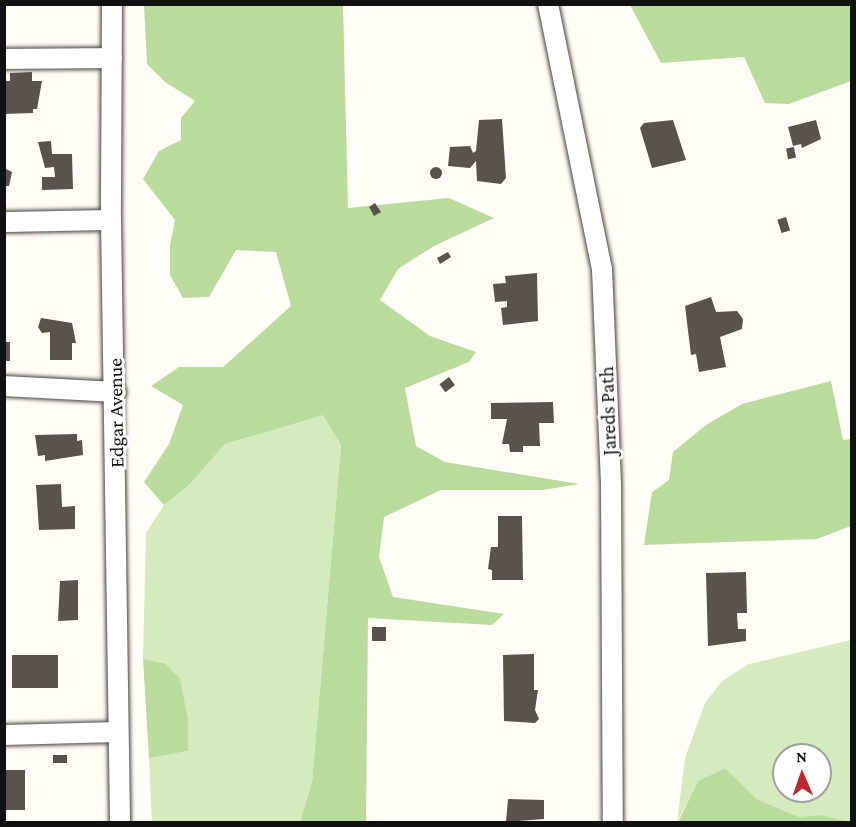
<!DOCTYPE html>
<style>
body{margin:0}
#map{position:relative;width:856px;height:827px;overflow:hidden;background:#fffdf5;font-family:"Crimson Pro",serif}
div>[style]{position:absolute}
.green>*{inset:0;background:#d5ebbd}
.forest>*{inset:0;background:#b9dc9c}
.building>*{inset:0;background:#5a524d;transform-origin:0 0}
.round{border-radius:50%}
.roads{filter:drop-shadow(0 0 2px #444) drop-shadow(0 0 2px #444)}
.minor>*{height:20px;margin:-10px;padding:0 10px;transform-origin:10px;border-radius:10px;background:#fff}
span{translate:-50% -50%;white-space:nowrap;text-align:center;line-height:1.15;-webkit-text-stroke:6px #fff;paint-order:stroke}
.street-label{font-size:20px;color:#111}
.frame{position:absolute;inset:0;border:6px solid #111;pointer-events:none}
.north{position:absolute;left:772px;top:743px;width:60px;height:60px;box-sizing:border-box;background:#fff;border:2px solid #a0a0a0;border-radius:50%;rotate:358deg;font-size:16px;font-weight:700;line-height:24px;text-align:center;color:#111}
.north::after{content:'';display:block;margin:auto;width:21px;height:27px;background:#c4262e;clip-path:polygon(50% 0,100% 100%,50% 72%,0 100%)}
</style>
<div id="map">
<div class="green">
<div style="clip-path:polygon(323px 414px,341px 445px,312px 782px,300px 822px,152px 822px,149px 758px,188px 751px,143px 659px,146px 533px,164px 505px,188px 486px,225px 444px)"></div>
<div style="clip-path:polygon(evenodd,851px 640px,851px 821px,839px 822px,819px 815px,799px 817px,757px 799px,725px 768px,698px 781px,677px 822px,685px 758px,705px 703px,722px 681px,749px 664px,851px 640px,784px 755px,820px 755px,820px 791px,784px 791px,784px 755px)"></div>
</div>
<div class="forest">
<div style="clip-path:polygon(144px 5px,343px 5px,348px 208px,449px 198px,494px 218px,434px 246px,398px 269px,380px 300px,430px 336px,476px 352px,469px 362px,405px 388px,416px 446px,445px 462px,579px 484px,543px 490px,441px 490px,384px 517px,379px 557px,393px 597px,504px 614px,492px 625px,368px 618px,366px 822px,300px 822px,312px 782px,341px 445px,323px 415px,225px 444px,188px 486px,164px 505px,144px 482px,169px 444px,183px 405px,151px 386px,179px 367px,223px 367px,291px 306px,276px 252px,236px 250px,209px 297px,183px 298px,170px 275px,170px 245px,175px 220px,143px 179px,159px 151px,181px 140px,181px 118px,195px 101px,165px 82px,147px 64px)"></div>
<div style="clip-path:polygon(630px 5px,851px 5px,851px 81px,789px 104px,765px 103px,744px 57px,661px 63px)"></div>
<div style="clip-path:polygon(831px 381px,843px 440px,851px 439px,851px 526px,817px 539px,644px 545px,652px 492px,669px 480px,673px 452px,706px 425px,742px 404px)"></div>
<div style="clip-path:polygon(143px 659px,166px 664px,180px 679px,188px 720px,188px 751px,149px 758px)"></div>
<div style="clip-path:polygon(725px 768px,757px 799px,799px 817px,819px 815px,851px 822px,678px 822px,698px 781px)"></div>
</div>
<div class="building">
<div style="clip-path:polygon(32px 72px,32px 81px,42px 81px,37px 109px,33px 109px,33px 113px,4px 114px,4px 81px,10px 81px,10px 73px)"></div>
<div style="clip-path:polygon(502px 119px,506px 178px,501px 184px,477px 181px,476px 161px,470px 168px,448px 166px,450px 147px,470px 146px,473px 153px,476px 151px,479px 120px)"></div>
<div style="clip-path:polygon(673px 120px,686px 160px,652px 168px,640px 128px,644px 123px)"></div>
<div style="clip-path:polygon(816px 120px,821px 139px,802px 148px,801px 144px,793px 146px,788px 127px)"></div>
<div style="clip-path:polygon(51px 141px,52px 154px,72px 154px,73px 189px,42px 190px,42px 177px,55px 177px,54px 167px,45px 168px,38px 142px)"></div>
<div style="left:794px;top:147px;width:11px;height:8px;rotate:80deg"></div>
<div class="round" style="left:430px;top:167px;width:12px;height:12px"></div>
<div style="clip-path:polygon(4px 168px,12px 172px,9px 186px,4px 186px)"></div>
<div style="clip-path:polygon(375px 203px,381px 212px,374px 216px,369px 207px)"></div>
<div style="left:786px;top:217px;width:14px;height:9px;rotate:73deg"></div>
<div style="clip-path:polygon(448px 252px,451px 257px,440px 264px,437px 258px)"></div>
<div style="clip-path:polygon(537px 273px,538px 321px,503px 325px,501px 308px,507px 307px,507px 301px,495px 302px,493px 284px,506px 283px,505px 276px)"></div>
<div style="clip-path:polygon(711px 297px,716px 312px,737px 311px,743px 319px,742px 329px,720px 337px,726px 367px,699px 372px,696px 354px,691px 355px,685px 306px)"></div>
<div style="clip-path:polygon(41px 318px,72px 323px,76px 343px,72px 343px,72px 360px,50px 360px,50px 332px,42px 333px,38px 327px)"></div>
<div style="left:4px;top:342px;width:6px;height:19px"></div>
<div style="left:449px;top:377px;width:10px;height:12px;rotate:53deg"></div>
<div style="clip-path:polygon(553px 402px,554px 423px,539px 423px,540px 446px,523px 446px,523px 452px,510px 452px,509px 444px,502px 444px,507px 419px,491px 419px,491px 403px)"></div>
<div style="clip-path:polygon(77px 434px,77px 441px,82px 440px,83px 455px,45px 461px,45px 455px,38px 456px,35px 435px)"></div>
<div style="clip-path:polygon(61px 484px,62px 507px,75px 506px,75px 529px,39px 530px,36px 485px)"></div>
<div style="clip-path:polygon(498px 516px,522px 516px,523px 580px,492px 580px,492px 570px,488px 569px,491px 547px,498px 547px)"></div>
<div style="clip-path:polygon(746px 572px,747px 613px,737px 613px,738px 629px,746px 629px,746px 641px,708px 646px,706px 573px)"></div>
<div style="clip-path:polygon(78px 580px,78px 620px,58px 621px,60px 581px)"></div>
<div style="left:372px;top:627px;width:14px;height:14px"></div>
<div style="clip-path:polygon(534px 654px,534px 690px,538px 690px,535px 710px,539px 719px,535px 723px,504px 721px,503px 655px)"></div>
<div style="left:12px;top:655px;width:46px;height:33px"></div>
<div style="left:53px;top:755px;width:14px;height:8px"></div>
<div style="left:4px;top:770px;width:21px;height:40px"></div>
<div style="clip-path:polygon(508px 799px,544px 800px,544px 819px,506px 822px)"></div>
</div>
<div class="roads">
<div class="minor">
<div style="left:112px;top:4px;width:216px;rotate:90.3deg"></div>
<div style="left:111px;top:220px;width:602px;rotate:89.14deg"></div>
<div style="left:548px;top:4px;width:270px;rotate:78.5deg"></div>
<div style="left:602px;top:269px;width:215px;rotate:87.6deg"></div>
<div style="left:611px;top:484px;width:338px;rotate:89.7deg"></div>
<div style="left:4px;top:59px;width:108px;rotate:-0.5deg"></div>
<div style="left:4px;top:222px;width:107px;rotate:-1.1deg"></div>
<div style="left:4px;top:386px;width:112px;rotate:3.1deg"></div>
<div style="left:4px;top:735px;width:114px;rotate:-1.5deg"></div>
</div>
</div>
<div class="street-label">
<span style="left:608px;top:411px;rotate:-92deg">Jareds Path</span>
<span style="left:116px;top:413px;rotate:-91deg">Edgar Avenue</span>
</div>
<div class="frame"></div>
<div class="north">N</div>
</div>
